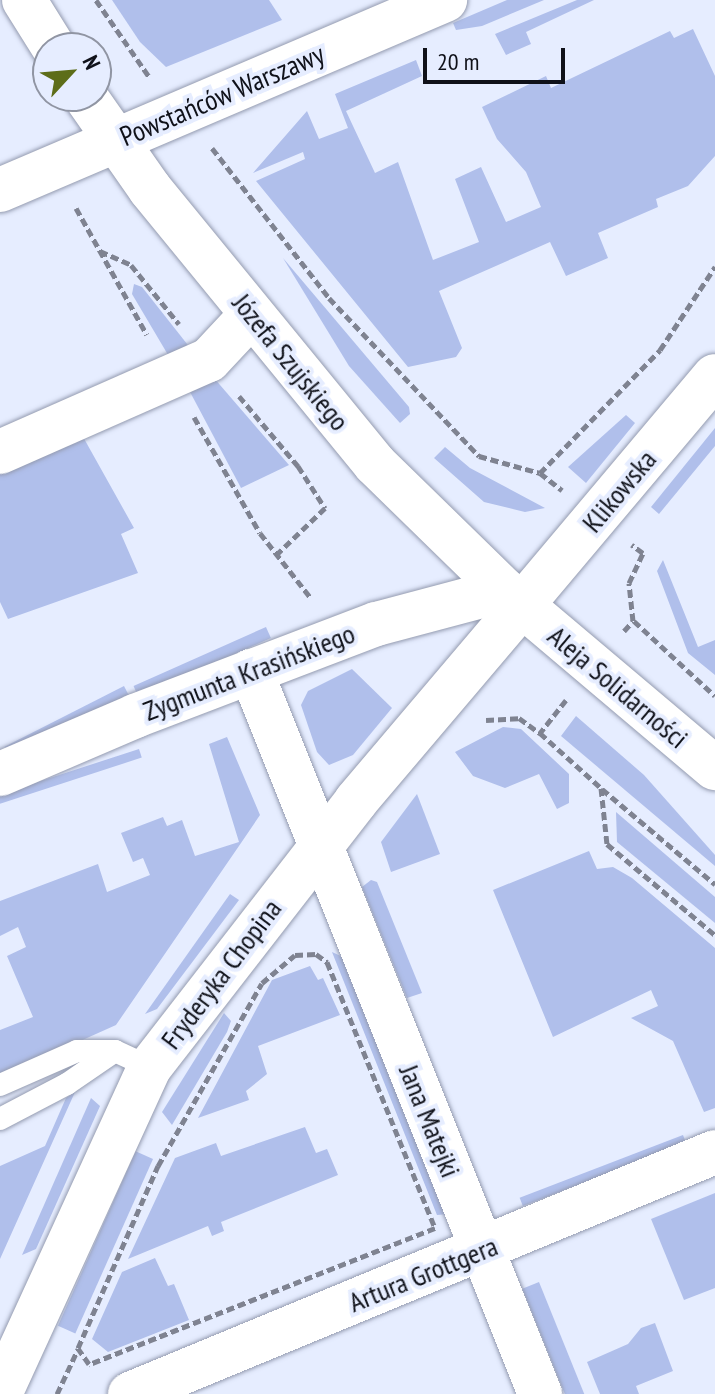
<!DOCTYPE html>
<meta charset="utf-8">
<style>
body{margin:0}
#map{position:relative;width:715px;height:1394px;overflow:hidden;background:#e6edff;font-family:"PT Sans Narrow",sans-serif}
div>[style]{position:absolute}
.green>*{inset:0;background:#b0bfeb;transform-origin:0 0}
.path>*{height:5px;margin-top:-2.5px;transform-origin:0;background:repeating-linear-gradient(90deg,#7f8391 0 8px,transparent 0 12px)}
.roads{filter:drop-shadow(0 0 2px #949bb0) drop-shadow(0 0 2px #949bb0)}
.lane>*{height:22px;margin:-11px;padding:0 11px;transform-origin:11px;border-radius:11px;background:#fff}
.street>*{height:44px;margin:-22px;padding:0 22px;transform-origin:22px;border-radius:22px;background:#fff}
.secondary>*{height:44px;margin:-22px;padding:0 22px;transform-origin:22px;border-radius:22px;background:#fff}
span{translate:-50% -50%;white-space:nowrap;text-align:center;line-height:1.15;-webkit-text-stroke:8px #e6edff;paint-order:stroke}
.street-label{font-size:28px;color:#0f1119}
.north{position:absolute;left:32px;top:32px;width:80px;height:80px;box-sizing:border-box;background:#e6edff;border:2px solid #9095a3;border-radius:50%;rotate:64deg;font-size:22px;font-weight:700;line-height:32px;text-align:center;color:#0f1119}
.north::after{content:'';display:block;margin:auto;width:28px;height:36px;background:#5d6d19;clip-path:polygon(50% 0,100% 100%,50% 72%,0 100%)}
.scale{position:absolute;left:423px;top:48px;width:142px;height:36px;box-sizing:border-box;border:4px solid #0f1119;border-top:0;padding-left:10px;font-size:24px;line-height:28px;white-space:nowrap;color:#0f1119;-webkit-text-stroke:6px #e6edff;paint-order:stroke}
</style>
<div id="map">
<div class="green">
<div style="clip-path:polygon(112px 0,269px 0,282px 20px,166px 67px,140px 42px)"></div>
<div style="clip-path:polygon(507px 0,544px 0,482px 26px,456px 30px,453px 23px)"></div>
<div style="clip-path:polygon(577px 0,594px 0,526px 32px,531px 44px,506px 55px,495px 34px)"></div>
<div style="clip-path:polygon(693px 29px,715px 76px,715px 156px,688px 186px,656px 199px,658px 207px,598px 233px,608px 258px,566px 276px,550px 242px,439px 291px,462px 348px,456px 357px,408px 367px,256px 181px,305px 159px,303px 152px,253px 173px,307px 111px,319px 139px,348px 128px,335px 94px,416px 60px,422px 76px,346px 111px,375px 173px,398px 162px,433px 260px,479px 242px,455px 179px,481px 167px,506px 222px,541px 207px,526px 172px,497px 139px,482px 107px,546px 76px,551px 88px,670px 31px,674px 38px)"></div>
<div style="clip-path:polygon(283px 258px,409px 407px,410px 414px,400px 423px,349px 366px)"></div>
<div style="clip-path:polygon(134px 284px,142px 287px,195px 354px,174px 365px,132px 294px)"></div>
<div style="clip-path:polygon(214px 378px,289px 465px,241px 488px,189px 390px)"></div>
<div style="clip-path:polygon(626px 415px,635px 423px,586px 483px,568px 467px)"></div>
<div style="clip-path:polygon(715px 428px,715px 446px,659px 514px,651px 507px)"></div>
<div style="clip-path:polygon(82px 435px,134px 528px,121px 534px,138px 573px,8px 619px,0 602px,0 468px)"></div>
<div style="clip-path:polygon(445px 447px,470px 468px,545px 508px,525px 512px,484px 502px,434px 458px)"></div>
<div style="clip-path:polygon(663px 560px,698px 647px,715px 640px,715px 675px,688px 653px,657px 571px)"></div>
<div style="left:266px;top:627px;width:12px;height:145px;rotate:66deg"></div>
<div style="clip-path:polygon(352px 669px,392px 708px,353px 755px,329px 765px,317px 752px,301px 705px,308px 691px)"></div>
<div style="left:124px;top:686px;width:11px;height:134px;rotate:63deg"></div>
<div style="clip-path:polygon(576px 716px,644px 775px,715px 855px,715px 866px,561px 736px)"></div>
<div style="clip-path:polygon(503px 727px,521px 729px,569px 774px,569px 803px,557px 809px,539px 774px,505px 788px,473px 776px,455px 752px)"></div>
<div style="clip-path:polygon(227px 737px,260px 815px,241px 843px,116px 1025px,0 1077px,0 1030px,33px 1017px,7px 956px,26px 947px,18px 927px,0 936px,0 901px,98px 864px,107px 892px,150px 875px,143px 858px,133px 862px,121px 833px,163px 817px,167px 826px,182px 820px,195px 856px,239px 842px,209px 744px)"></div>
<div style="left:139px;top:749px;width:9px;height:151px;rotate:72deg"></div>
<div style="clip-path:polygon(417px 794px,440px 854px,391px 872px,381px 842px)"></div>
<div style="clip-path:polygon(616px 812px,715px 897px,715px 923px,617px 842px)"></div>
<div style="clip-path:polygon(589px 851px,597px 869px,613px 867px,632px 878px,715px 948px,715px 1108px,704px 1112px,673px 1041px,631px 1018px,658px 1006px,651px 990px,553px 1037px,493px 890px)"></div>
<div style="clip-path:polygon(371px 880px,377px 882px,422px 993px,407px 998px,362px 887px)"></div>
<div style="clip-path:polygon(230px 894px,239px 900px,157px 1009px,145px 1014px)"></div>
<div style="clip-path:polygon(332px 952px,345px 958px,449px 1214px,437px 1215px)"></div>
<div style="clip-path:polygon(310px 966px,318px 980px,323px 978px,340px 1015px,258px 1046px,267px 1074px,246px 1091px,249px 1100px,198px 1118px,272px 980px)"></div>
<div style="clip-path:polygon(224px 1013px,231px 1021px,227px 1032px,172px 1125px,162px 1112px)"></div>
<div style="clip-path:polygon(75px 1092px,0 1259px,0 1166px,45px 1146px,66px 1098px)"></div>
<div style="clip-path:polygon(91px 1098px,100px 1106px,36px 1249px,22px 1255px)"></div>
<div style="clip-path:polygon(305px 1127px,316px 1153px,327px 1149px,338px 1175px,221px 1222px,224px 1231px,212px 1236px,208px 1226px,128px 1259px,175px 1158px,216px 1143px,221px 1156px)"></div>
<div style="left:683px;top:1135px;width:9px;height:175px;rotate:69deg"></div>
<div style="left:153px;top:1159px;width:191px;height:19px;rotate:114deg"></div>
<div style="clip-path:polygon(715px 1193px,715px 1288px,684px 1300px,651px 1219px)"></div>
<div style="clip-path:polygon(155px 1258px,168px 1286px,174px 1284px,189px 1320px,108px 1352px,92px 1339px,122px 1272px)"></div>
<div style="left:539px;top:1282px;width:121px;height:18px;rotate:68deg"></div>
<div style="clip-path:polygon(655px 1323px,673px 1371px,636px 1386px,639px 1394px,600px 1394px,587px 1362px,628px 1344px,641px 1328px)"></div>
</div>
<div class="path">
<div style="left:96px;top:0;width:95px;rotate:55.3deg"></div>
<div style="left:212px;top:148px;width:190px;rotate:52deg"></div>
<div style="left:329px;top:298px;width:218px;rotate:46.5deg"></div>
<div style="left:479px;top:456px;width:63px;rotate:15.6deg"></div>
<div style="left:540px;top:473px;width:28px;rotate:38deg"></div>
<div style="left:76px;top:208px;width:145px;rotate:60.8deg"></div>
<div style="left:100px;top:251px;width:34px;rotate:24deg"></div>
<div style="left:131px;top:265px;width:76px;rotate:50.9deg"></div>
<div style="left:239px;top:396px;width:92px;rotate:49.9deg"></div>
<div style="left:298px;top:466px;width:50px;rotate:57.3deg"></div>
<div style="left:325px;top:508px;width:66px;rotate:136.2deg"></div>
<div style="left:194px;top:417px;width:133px;rotate:60.4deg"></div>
<div style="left:260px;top:533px;width:81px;rotate:52deg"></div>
<div style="left:540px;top:473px;width:172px;rotate:-45.7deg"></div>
<div style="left:660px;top:350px;width:100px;rotate:-56.5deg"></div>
<div style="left:634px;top:621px;width:110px;rotate:42.8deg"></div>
<div style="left:624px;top:631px;width:13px;rotate:-48deg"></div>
<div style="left:633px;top:621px;width:38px;rotate:-96deg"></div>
<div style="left:629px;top:583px;width:33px;rotate:-65deg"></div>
<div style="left:643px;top:553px;width:14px;rotate:-144deg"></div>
<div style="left:566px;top:700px;width:42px;rotate:128.2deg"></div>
<div style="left:540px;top:733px;width:82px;rotate:42deg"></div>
<div style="left:601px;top:788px;width:56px;rotate:83.9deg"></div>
<div style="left:607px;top:844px;width:141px;rotate:40.1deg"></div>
<div style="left:486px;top:720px;width:33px;rotate:-3deg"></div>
<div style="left:519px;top:718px;width:26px;rotate:36deg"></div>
<div style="left:602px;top:789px;width:148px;rotate:40.1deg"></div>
<div style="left:316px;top:954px;width:14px;rotate:36deg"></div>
<div style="left:327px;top:962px;width:287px;rotate:67.9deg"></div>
<div style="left:435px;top:1228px;width:372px;rotate:158.5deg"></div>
<div style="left:89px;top:1364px;width:19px;rotate:-125deg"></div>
<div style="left:78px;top:1348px;width:199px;rotate:-66.3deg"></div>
<div style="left:158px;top:1166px;width:210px;rotate:-60.4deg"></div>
<div style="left:262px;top:983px;width:43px;rotate:-40.3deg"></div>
<div style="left:295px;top:955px;width:21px;rotate:-3deg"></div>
<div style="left:57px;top:1394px;width:50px;rotate:-65deg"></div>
</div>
<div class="roads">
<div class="lane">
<div style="left:0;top:1085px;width:84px;rotate:-23.8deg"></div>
<div style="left:77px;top:1051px;width:38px"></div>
<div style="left:115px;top:1051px;width:38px;rotate:25deg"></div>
<div style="left:0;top:1119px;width:76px;rotate:-27.6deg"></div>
<div style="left:67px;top:1084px;width:58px;rotate:-34.5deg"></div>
</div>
<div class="street">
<div style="left:0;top:190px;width:484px;rotate:-23.1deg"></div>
<div style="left:0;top:452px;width:228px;rotate:-23.8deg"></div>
<div style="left:209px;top:360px;width:62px;rotate:-47deg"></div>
<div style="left:251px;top:671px;width:779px;rotate:68.21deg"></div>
<div style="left:0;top:774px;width:147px;rotate:-23.2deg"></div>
<div style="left:135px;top:716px;width:258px;rotate:-20.9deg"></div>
<div style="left:376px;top:624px;width:132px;rotate:-14.9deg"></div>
<div style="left:0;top:1394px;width:360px;rotate:-65.4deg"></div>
<div style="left:150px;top:1067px;width:336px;rotate:-52.2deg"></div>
<div style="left:356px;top:801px;width:257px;rotate:-49.7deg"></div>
<div style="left:130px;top:1394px;width:633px;rotate:-22.47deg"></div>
</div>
<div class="secondary">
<div style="left:24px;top:0;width:57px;rotate:58deg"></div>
<div style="left:85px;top:96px;width:113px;rotate:55deg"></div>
<div style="left:150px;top:189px;width:355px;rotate:50.7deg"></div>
<div style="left:375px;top:464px;width:180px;rotate:44.3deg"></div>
<div style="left:504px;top:590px;width:276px;rotate:40.2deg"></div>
<div style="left:522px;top:605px;width:299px;rotate:-49.9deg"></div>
</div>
</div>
<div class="street-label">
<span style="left:222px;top:95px;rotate:-23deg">Powstańców Warszawy</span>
<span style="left:291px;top:362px;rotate:51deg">Józefa Szujskiego</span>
<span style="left:619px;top:491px;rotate:-50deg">Klikowska</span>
<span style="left:249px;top:672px;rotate:-21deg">Zygmunta Krasińskiego</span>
<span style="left:618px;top:687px;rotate:40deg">Aleja Solidarności</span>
<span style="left:221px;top:974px;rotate:-53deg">Fryderyka Chopina</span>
<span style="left:430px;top:1121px;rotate:68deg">Jana Matejki</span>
<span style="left:423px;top:1274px;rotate:-22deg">Artura Grottgera</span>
</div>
<div class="north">N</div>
<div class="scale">20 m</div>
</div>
